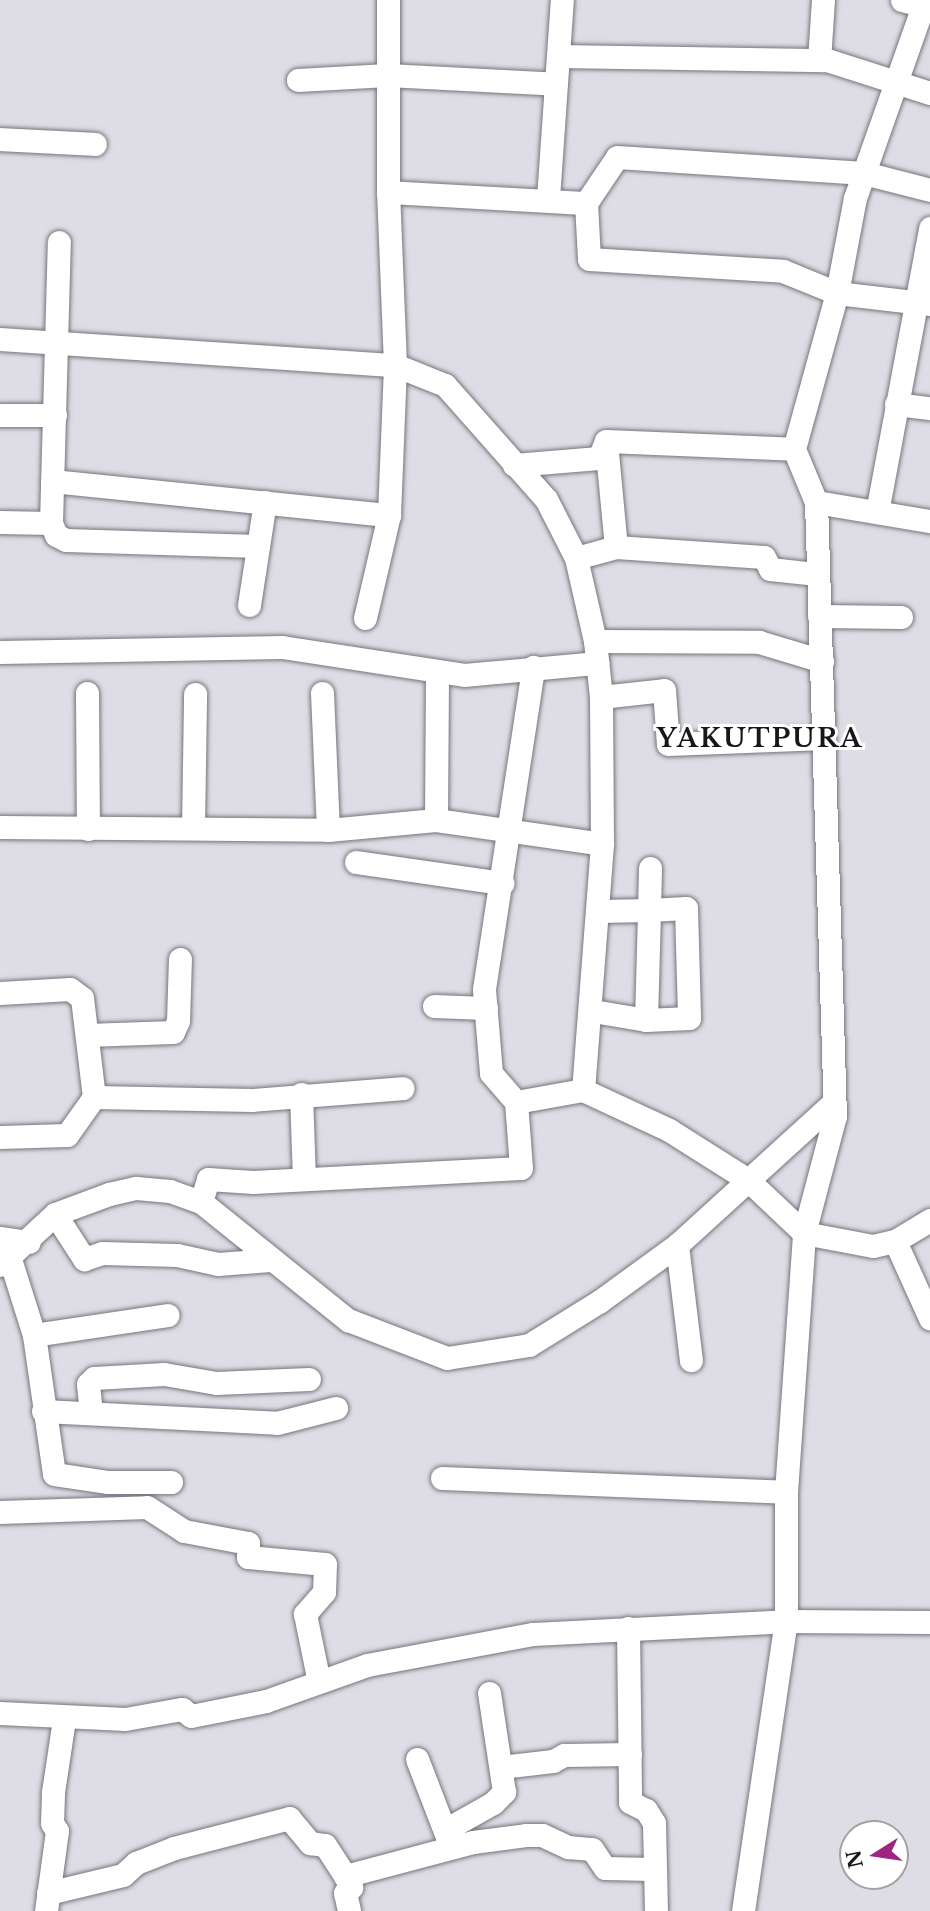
<!DOCTYPE html>
<style>
body{margin:0}
#map{position:relative;width:930px;height:1911px;overflow:hidden;background:#dedde6;font-family:"Libre Baskerville",serif}
div>[style]{position:absolute}
.roads{filter:drop-shadow(0 0 2px #76757d) drop-shadow(0 0 2px #76757d)}
.minor>*{height:23px;margin:-11.5px;padding:0 11.5px;transform-origin:11.5px;border-radius:11.5px;background:#fff}
span{translate:-50% -50%;white-space:nowrap;text-align:center;line-height:1.15;-webkit-text-stroke:6px #fff;paint-order:stroke}
.district-label{font-size:26px;color:#17171a;font-weight:700;letter-spacing:2px}
.north{position:absolute;left:839px;top:1820px;width:70px;height:70px;box-sizing:border-box;background:#fff;border:2px solid #a2a2a3;border-radius:50%;rotate:258deg;font-size:19px;font-weight:700;line-height:28px;text-align:center;color:#17171a}
.north::after{content:'';display:block;margin:auto;width:24px;height:32px;background:#9f267e;clip-path:polygon(50% 0,100% 100%,50% 72%,0 100%)}
</style>
<div id="map">
<div class="roads">
<div class="minor">
<div style="left:902px;top:0;width:29px;rotate:14deg"></div>
<div style="left:558px;top:56px;width:269px;rotate:0.9deg"></div>
<div style="left:827px;top:60px;width:108px;rotate:17.8deg"></div>
<div style="left:819px;top:60px;width:60px;rotate:-86.2deg"></div>
<div style="left:298px;top:80px;width:89px;rotate:-3.2deg"></div>
<div style="left:387px;top:75px;width:169px;rotate:3deg"></div>
<div style="left:0;top:139px;width:95px;rotate:3deg"></div>
<div style="left:388px;top:192px;width:198px;rotate:3.2deg"></div>
<div style="left:586px;top:203px;width:56px;rotate:86.9deg"></div>
<div style="left:589px;top:259px;width:194px;rotate:3.5deg"></div>
<div style="left:783px;top:271px;width:58px;rotate:22.2deg"></div>
<div style="left:837px;top:293px;width:94px;rotate:6.7deg"></div>
<div style="left:548px;top:198px;width:198px;rotate:-86deg"></div>
<div style="left:586px;top:203px;width:55px;rotate:-56deg"></div>
<div style="left:617px;top:157px;width:248px;rotate:3.7deg"></div>
<div style="left:864px;top:173px;width:68px;rotate:14.4deg"></div>
<div style="left:0;top:339px;width:396px;rotate:3.8deg"></div>
<div style="left:395px;top:365px;width:54px;rotate:21.8deg"></div>
<div style="left:445px;top:385px;width:152px;rotate:48.5deg"></div>
<div style="left:546px;top:499px;width:66px;rotate:63deg"></div>
<div style="left:576px;top:558px;width:85px;rotate:77.1deg"></div>
<div style="left:595px;top:641px;width:56px;rotate:83.9deg"></div>
<div style="left:601px;top:697px;width:147px;rotate:89.6deg"></div>
<div style="left:602px;top:844px;width:247px;rotate:94.4deg"></div>
<div style="left:896px;top:404px;width:34px;rotate:7deg"></div>
<div style="left:0;top:415px;width:55px"></div>
<div style="left:606px;top:442px;width:105px;rotate:84.6deg"></div>
<div style="left:514px;top:465px;width:85px;rotate:-4.7deg"></div>
<div style="left:599px;top:458px;width:18px;rotate:-68deg"></div>
<div style="left:606px;top:441px;width:188px;rotate:2.4deg"></div>
<div style="left:52px;top:481px;width:339px;rotate:5.8deg"></div>
<div style="left:816px;top:502px;width:116px;rotate:9.5deg"></div>
<div style="left:877px;top:512px;width:289px;rotate:-79.4deg"></div>
<div style="left:0;top:522px;width:51px;rotate:1.1deg"></div>
<div style="left:51px;top:523px;width:13px;rotate:67deg"></div>
<div style="left:56px;top:535px;width:11px;rotate:27deg"></div>
<div style="left:66px;top:540px;width:192px;rotate:1.8deg"></div>
<div style="left:51px;top:523px;width:281px;rotate:-88.4deg"></div>
<div style="left:576px;top:558px;width:41px;rotate:-15.4deg"></div>
<div style="left:616px;top:547px;width:148px;rotate:3.9deg"></div>
<div style="left:764px;top:557px;width:13px;rotate:63deg"></div>
<div style="left:770px;top:569px;width:45px;rotate:6.3deg"></div>
<div style="left:249px;top:605px;width:104px;rotate:-81.2deg"></div>
<div style="left:819px;top:616px;width:82px;rotate:0.7deg"></div>
<div style="left:365px;top:618px;width:106px;rotate:-76.9deg"></div>
<div style="left:389px;top:515px;width:150px;rotate:-87.7deg"></div>
<div style="left:395px;top:365px;width:173px;rotate:-92.3deg"></div>
<div style="left:388px;top:192px;width:192px;rotate:-90deg"></div>
<div style="left:595px;top:641px;width:164px;rotate:0.3deg"></div>
<div style="left:759px;top:642px;width:66px;rotate:16.8deg"></div>
<div style="left:0;top:652px;width:282px;rotate:-1deg"></div>
<div style="left:282px;top:647px;width:184px;rotate:8.7deg"></div>
<div style="left:464px;top:675px;width:134px;rotate:-5.2deg"></div>
<div style="left:87px;top:693px;width:136px;rotate:89.6deg"></div>
<div style="left:322px;top:693px;width:137px;rotate:87.5deg"></div>
<div style="left:601px;top:697px;width:63px;rotate:-6.3deg"></div>
<div style="left:664px;top:690px;width:54px;rotate:85.8deg"></div>
<div style="left:668px;top:744px;width:156px;rotate:-2.2deg"></div>
<div style="left:436px;top:820px;width:149px;rotate:-89.6deg"></div>
<div style="left:0;top:827px;width:328px;rotate:0.5deg"></div>
<div style="left:328px;top:830px;width:108px;rotate:-5.3deg"></div>
<div style="left:436px;top:820px;width:168px;rotate:8.2deg"></div>
<div style="left:193px;top:828px;width:134px;rotate:-89.1deg"></div>
<div style="left:356px;top:862px;width:148px;rotate:8.2deg"></div>
<div style="left:599px;top:911px;width:50px;rotate:-1.1deg"></div>
<div style="left:649px;top:910px;width:37px;rotate:-3deg"></div>
<div style="left:686px;top:908px;width:110px;rotate:88.4deg"></div>
<div style="left:689px;top:1018px;width:43px;rotate:177.3deg"></div>
<div style="left:646px;top:1020px;width:110px;rotate:-88.4deg"></div>
<div style="left:649px;top:910px;width:42px;rotate:-88.6deg"></div>
<div style="left:0;top:993px;width:70px;rotate:-3.3deg"></div>
<div style="left:70px;top:989px;width:15px;rotate:37deg"></div>
<div style="left:82px;top:998px;width:100px;rotate:83.1deg"></div>
<div style="left:434px;top:1006px;width:52px;rotate:2.2deg"></div>
<div style="left:593px;top:1011px;width:54px;rotate:9.6deg"></div>
<div style="left:87px;top:1035px;width:86px;rotate:-2deg"></div>
<div style="left:173px;top:1032px;width:12px;rotate:-66deg"></div>
<div style="left:178px;top:1021px;width:62px;rotate:-88.2deg"></div>
<div style="left:301px;top:1094px;width:84px;rotate:88deg"></div>
<div style="left:516px;top:1102px;width:38px;rotate:-131deg"></div>
<div style="left:491px;top:1073px;width:84px;rotate:-94.8deg"></div>
<div style="left:484px;top:989px;width:326px;rotate:-81.3deg"></div>
<div style="left:0;top:1137px;width:67px;rotate:-1.7deg"></div>
<div style="left:67px;top:1135px;width:47px;rotate:-54.6deg"></div>
<div style="left:94px;top:1097px;width:158px;rotate:1.1deg"></div>
<div style="left:252px;top:1100px;width:151px;rotate:-4.5deg"></div>
<div style="left:201px;top:1202px;width:24px;rotate:-73deg"></div>
<div style="left:208px;top:1179px;width:45px;rotate:3.8deg"></div>
<div style="left:253px;top:1182px;width:268px;rotate:-3deg"></div>
<div style="left:521px;top:1168px;width:66px;rotate:-94.3deg"></div>
<div style="left:516px;top:1102px;width:68px;rotate:-10.2deg"></div>
<div style="left:583px;top:1090px;width:95px;rotate:24.9deg"></div>
<div style="left:669px;top:1130px;width:93px;rotate:32.3deg"></div>
<div style="left:748px;top:1180px;width:77px;rotate:43.4deg"></div>
<div style="left:804px;top:1233px;width:70px;rotate:10.7deg"></div>
<div style="left:873px;top:1246px;width:23px;rotate:-13deg"></div>
<div style="left:895px;top:1241px;width:85px;rotate:65.6deg"></div>
<div style="left:55px;top:1214px;width:54px;rotate:57.2deg"></div>
<div style="left:84px;top:1259px;width:19px;rotate:-18deg"></div>
<div style="left:102px;top:1253px;width:75px;rotate:1.5deg"></div>
<div style="left:177px;top:1255px;width:42px;rotate:12.4deg"></div>
<div style="left:218px;top:1264px;width:52px;rotate:-4.4deg"></div>
<div style="left:0;top:1238px;width:29px;rotate:8deg"></div>
<div style="left:895px;top:1241px;width:41px;rotate:-31deg"></div>
<div style="left:677px;top:1245px;width:116px;rotate:83.1deg"></div>
<div style="left:10px;top:1259px;width:80px;rotate:72.5deg"></div>
<div style="left:34px;top:1335px;width:140px;rotate:81.8deg"></div>
<div style="left:54px;top:1474px;width:55px;rotate:8.4deg"></div>
<div style="left:108px;top:1482px;width:63px"></div>
<div style="left:0;top:1265px;width:75px;rotate:-42.8deg"></div>
<div style="left:55px;top:1214px;width:58px;rotate:-20.3deg"></div>
<div style="left:109px;top:1194px;width:28px;rotate:-13deg"></div>
<div style="left:136px;top:1188px;width:34px;rotate:5deg"></div>
<div style="left:170px;top:1191px;width:33px;rotate:20deg"></div>
<div style="left:201px;top:1202px;width:189px;rotate:38.8deg"></div>
<div style="left:348px;top:1320px;width:106px;rotate:21deg"></div>
<div style="left:447px;top:1358px;width:83px;rotate:-9deg"></div>
<div style="left:529px;top:1345px;width:84px;rotate:-31.8deg"></div>
<div style="left:600px;top:1301px;width:95px;rotate:-36deg"></div>
<div style="left:677px;top:1245px;width:212px;rotate:-42.3deg"></div>
<div style="left:34px;top:1335px;width:135px;rotate:-8.5deg"></div>
<div style="left:43px;top:1411px;width:234px;rotate:2.9deg"></div>
<div style="left:277px;top:1423px;width:61px;rotate:-14.3deg"></div>
<div style="left:91px;top:1413px;width:29px;rotate:-96deg"></div>
<div style="left:88px;top:1384px;width:8px;rotate:-45deg"></div>
<div style="left:94px;top:1378px;width:70px;rotate:-3.3deg"></div>
<div style="left:164px;top:1374px;width:53px;rotate:9.8deg"></div>
<div style="left:216px;top:1383px;width:93px;rotate:-2.5deg"></div>
<div style="left:442px;top:1478px;width:344px;rotate:2.3deg"></div>
<div style="left:0;top:1512px;width:147px;rotate:-1.9deg"></div>
<div style="left:147px;top:1507px;width:44px;rotate:33deg"></div>
<div style="left:184px;top:1531px;width:65px;rotate:10.6deg"></div>
<div style="left:248px;top:1543px;width:14px;rotate:90deg"></div>
<div style="left:248px;top:1557px;width:77px;rotate:5.2deg"></div>
<div style="left:325px;top:1564px;width:28px;rotate:92deg"></div>
<div style="left:324px;top:1592px;width:29px;rotate:131deg"></div>
<div style="left:305px;top:1614px;width:69px;rotate:78.4deg"></div>
<div style="left:628px;top:1628px;width:174px;rotate:89.3deg"></div>
<div style="left:630px;top:1802px;width:18px;rotate:27deg"></div>
<div style="left:646px;top:1810px;width:15px;rotate:58deg"></div>
<div style="left:654px;top:1823px;width:88px;rotate:88.7deg"></div>
<div style="left:0;top:1713px;width:125px;rotate:2.7deg"></div>
<div style="left:125px;top:1719px;width:58px;rotate:-10deg"></div>
<div style="left:182px;top:1709px;width:11px;rotate:38deg"></div>
<div style="left:191px;top:1716px;width:76px;rotate:-11.3deg"></div>
<div style="left:266px;top:1701px;width:107px;rotate:-19.6deg"></div>
<div style="left:367px;top:1665px;width:169px;rotate:-10.6deg"></div>
<div style="left:533px;top:1634px;width:253px;rotate:-2.9deg"></div>
<div style="left:786px;top:1621px;width:144px;rotate:0.4deg"></div>
<div style="left:417px;top:1759px;width:89px;rotate:68.9deg"></div>
<div style="left:501px;top:1767px;width:52px;rotate:-6.6deg"></div>
<div style="left:553px;top:1761px;width:13px;rotate:-29deg"></div>
<div style="left:564px;top:1755px;width:66px;rotate:-0.9deg"></div>
<div style="left:445px;top:1830px;width:55px;rotate:-29.4deg"></div>
<div style="left:493px;top:1803px;width:16px;rotate:-45deg"></div>
<div style="left:504px;top:1792px;width:100px;rotate:-98.6deg"></div>
<div style="left:345px;top:1876px;width:132px;rotate:-14.9deg"></div>
<div style="left:473px;top:1842px;width:53px;rotate:-7.5deg"></div>
<div style="left:526px;top:1835px;width:16px"></div>
<div style="left:542px;top:1835px;width:29px;rotate:25deg"></div>
<div style="left:568px;top:1847px;width:24px;rotate:5deg"></div>
<div style="left:592px;top:1849px;width:23px;rotate:56deg"></div>
<div style="left:605px;top:1868px;width:47px;rotate:1.2deg"></div>
<div style="left:48px;top:1893px;width:77px;rotate:-13.5deg"></div>
<div style="left:123px;top:1875px;width:18px;rotate:-43deg"></div>
<div style="left:136px;top:1863px;width:41px;rotate:-21.5deg"></div>
<div style="left:174px;top:1848px;width:119px;rotate:-14.6deg"></div>
<div style="left:289px;top:1818px;width:33px;rotate:50deg"></div>
<div style="left:310px;top:1843px;width:15px;rotate:8deg"></div>
<div style="left:325px;top:1845px;width:37px;rotate:57deg"></div>
<div style="left:345px;top:1876px;width:13px;rotate:61deg"></div>
<div style="left:351px;top:1887px;width:8px;rotate:135deg"></div>
<div style="left:345px;top:1893px;width:18px;rotate:77deg"></div>
<div style="left:46px;top:1911px;width:81px;rotate:-82.2deg"></div>
<div style="left:57px;top:1831px;width:9px;rotate:-122deg"></div>
<div style="left:52px;top:1823px;width:31px;rotate:-88deg"></div>
<div style="left:53px;top:1792px;width:74px;rotate:-81.4deg"></div>
<div style="left:743px;top:1911px;width:293px;rotate:-81.6deg"></div>
<div style="left:786px;top:1621px;width:129px;rotate:-90deg"></div>
<div style="left:786px;top:1492px;width:260px;rotate:-86deg"></div>
<div style="left:804px;top:1233px;width:121px;rotate:-75.2deg"></div>
<div style="left:835px;top:1116px;width:614px;rotate:-91.77deg"></div>
<div style="left:816px;top:502px;width:57px;rotate:-112.5deg"></div>
<div style="left:794px;top:449px;width:162px;rotate:-74.6deg"></div>
<div style="left:837px;top:293px;width:97px;rotate:-79.3deg"></div>
<div style="left:855px;top:198px;width:210px;rotate:-70.5deg"></div>
</div>
</div>
<div class="district-label">
<span style="left:760px;top:739px">YAKUTPURA</span>
</div>
<div class="north">N</div>
</div>
